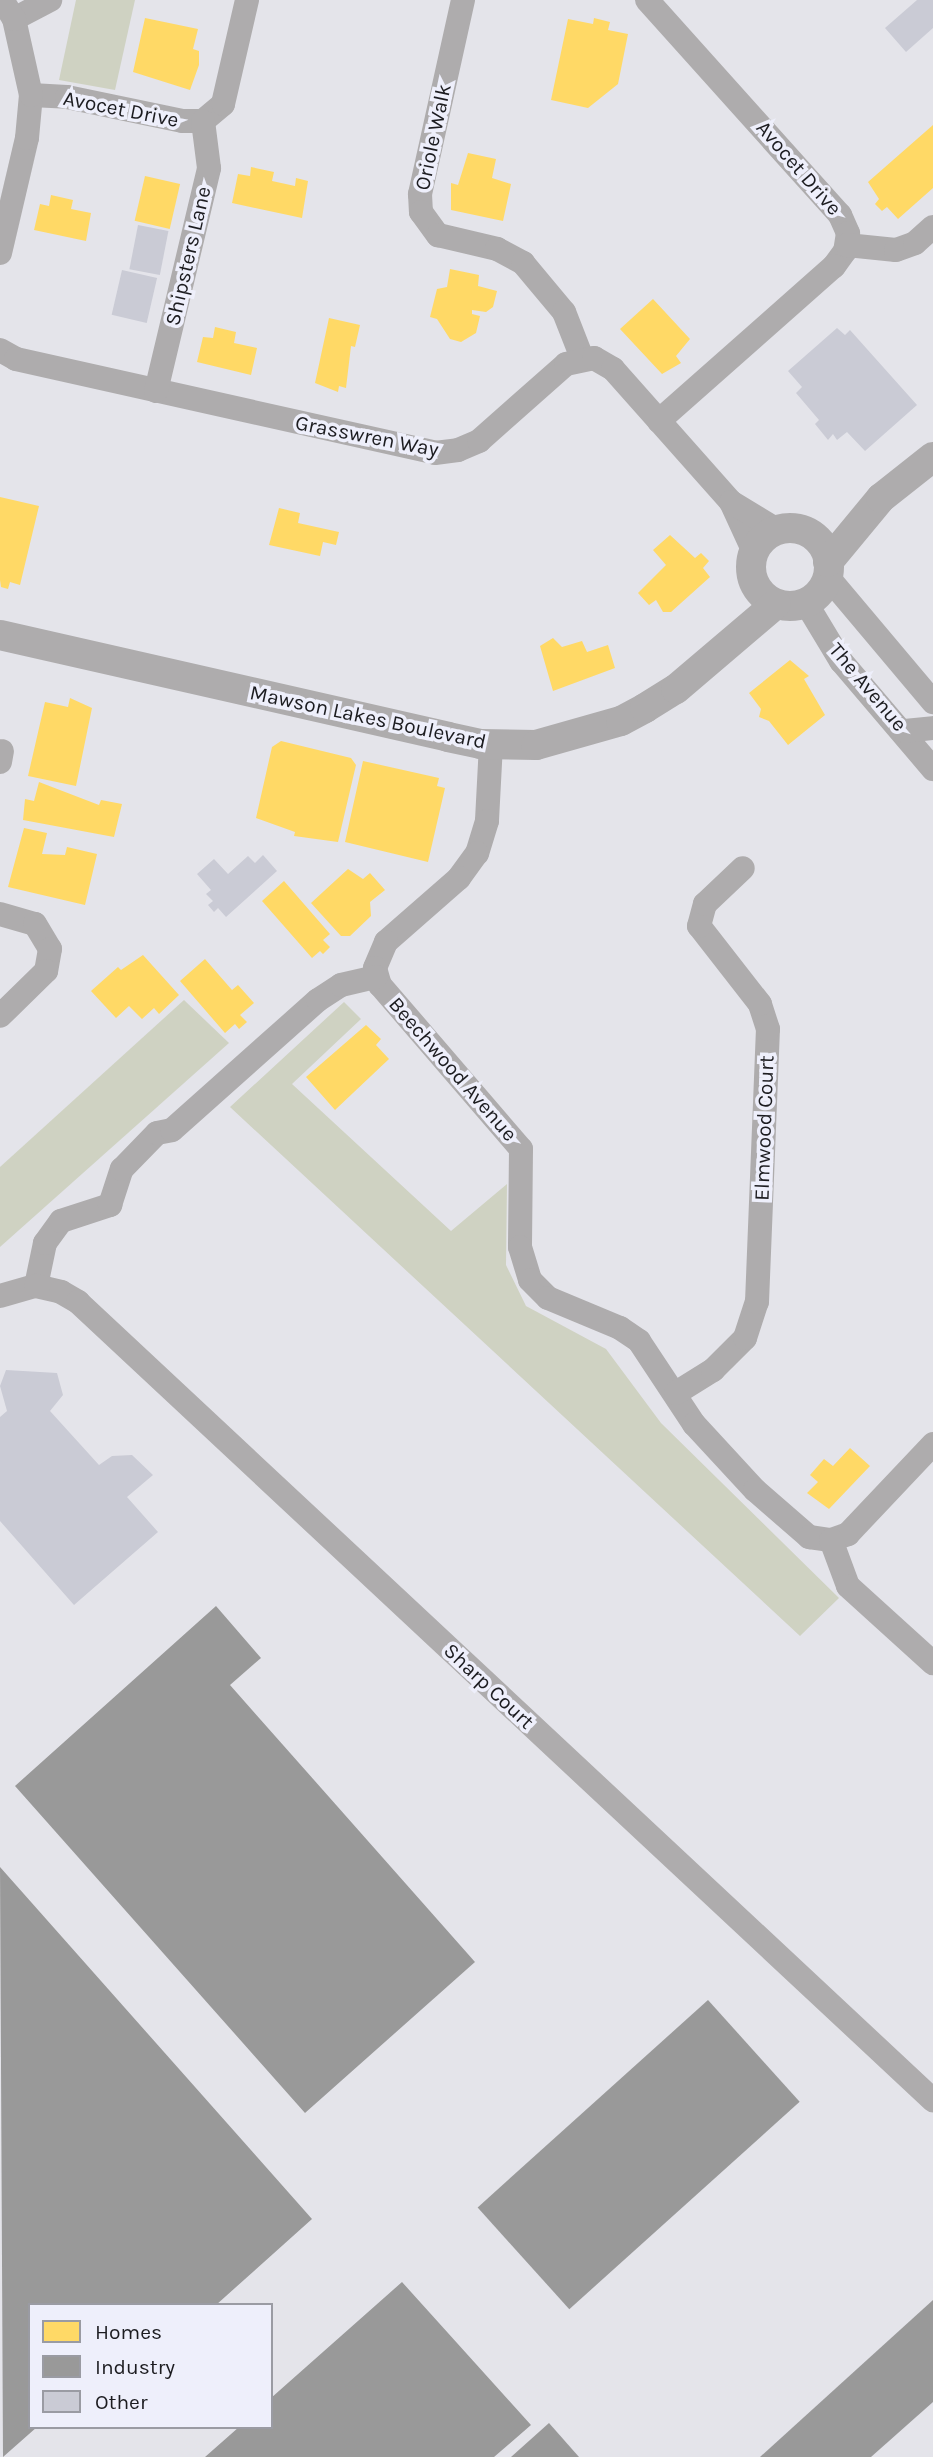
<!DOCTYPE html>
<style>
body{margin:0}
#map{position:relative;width:933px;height:2457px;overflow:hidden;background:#e4e4ea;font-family:Karla,sans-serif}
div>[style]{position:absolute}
.green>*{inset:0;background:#cfd2c2}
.homes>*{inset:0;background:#ffd966;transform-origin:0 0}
.industry>*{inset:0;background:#999;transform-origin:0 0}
.building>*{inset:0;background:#cacbd5;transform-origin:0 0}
.minor>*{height:24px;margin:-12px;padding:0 12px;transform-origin:12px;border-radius:12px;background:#aeacad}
.tertiary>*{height:30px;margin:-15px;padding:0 15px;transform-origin:15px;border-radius:15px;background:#aeacad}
.tertiary>.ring{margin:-15px;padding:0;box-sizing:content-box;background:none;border:30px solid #aeacad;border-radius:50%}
span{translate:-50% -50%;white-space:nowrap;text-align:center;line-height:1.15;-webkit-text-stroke:7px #eeeffb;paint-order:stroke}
.street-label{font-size:21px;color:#1c1c20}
.legend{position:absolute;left:28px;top:2303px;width:245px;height:126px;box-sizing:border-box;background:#eeeffb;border:2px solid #9a9ba3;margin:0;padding:9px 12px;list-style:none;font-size:21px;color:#1c1c20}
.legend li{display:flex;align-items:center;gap:14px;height:35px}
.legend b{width:35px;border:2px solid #9a9ba3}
</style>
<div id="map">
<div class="green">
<div style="clip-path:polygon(76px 0,135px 0,115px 90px,59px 80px)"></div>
<div style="clip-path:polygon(184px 1000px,229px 1043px,0 1247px,0 1167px)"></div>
<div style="clip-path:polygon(344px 1002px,361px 1019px,292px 1084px,451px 1231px,507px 1184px,506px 1265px,526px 1306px,606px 1349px,661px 1423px,839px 1598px,800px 1636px,230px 1107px)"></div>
</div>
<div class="homes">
<div style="clip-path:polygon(145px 18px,198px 29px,193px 49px,199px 51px,199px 65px,190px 90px,133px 72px)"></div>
<div style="clip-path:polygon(594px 18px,610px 22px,608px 30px,628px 34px,618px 84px,588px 108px,551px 100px,568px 19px,593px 24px)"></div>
<div style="clip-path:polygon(933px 125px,933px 188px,898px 219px,887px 207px,882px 211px,875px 204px,879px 199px,868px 182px)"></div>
<div style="clip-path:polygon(468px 153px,496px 159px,492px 178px,511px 184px,503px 221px,451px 210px,451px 183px,458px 185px)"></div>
<div style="clip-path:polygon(251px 167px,274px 172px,272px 181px,295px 186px,296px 178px,308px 181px,302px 218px,232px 203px,238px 174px,250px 176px)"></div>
<div style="left:145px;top:176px;width:36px;height:46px;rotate:13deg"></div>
<div style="clip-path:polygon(51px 195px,73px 200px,71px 209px,91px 213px,86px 241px,34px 230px,40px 204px,49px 206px)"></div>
<div style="clip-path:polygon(450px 269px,479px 275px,478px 286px,497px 291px,493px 307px,486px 312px,472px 310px,472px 314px,480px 316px,476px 333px,461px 342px,450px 339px,437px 319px,430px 317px,437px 289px,447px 287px)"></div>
<div style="clip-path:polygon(653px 299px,690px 339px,676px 356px,681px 363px,662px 374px,620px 329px)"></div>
<div style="clip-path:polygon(329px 318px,360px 325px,355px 347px,351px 346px,346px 388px,339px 386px,338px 392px,315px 383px)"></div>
<div style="clip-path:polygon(215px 327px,236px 332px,234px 343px,257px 348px,251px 375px,197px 362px,203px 337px,213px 338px)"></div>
<div style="clip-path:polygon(0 497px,39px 506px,20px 585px,10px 582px,8px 589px,1px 587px,0 580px)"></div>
<div style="clip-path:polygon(279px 508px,300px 513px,298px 523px,339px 532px,336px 545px,323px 542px,320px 556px,269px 545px)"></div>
<div style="clip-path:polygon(670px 535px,695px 558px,701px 553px,709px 561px,703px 568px,710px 577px,671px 612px,663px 612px,656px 600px,649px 605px,638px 593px,666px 565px,653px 550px)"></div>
<div style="clip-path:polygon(553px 638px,562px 647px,582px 641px,587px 652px,608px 645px,615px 668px,553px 691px,540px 646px)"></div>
<div style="clip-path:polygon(790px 660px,809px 676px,804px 679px,825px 715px,788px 745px,769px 721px,759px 717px,761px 709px,749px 693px)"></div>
<div style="clip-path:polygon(70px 698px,92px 708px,76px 786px,28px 776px,45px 702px,68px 707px)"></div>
<div style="clip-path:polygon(281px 741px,351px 758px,356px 765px,338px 842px,294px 836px,295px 832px,256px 818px,272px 747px)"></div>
<div style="clip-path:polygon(363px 761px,439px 778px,437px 786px,445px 788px,428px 862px,345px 842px)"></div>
<div style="clip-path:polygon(39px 782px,99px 805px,101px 800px,122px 804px,114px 837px,23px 820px,25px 799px,34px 801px)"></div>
<div style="clip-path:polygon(24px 828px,47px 833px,42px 854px,65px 855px,67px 847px,97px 854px,85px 905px,8px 887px)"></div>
<div style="clip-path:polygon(348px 869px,363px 879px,370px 873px,385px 890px,370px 902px,371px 916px,350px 936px,341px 936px,311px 903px)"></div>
<div style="clip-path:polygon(284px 881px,330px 934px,323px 940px,330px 947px,323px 954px,320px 951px,312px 958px,262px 901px)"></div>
<div style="clip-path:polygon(143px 955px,179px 995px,159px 1014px,154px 1008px,142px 1019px,129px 1006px,116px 1018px,91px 991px,118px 967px,121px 970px)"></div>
<div style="clip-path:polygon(205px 959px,232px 990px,238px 985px,254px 1003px,240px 1015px,247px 1022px,239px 1029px,235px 1024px,225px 1033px,180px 981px)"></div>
<div style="clip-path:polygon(366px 1025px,381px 1039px,376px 1045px,389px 1059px,335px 1110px,306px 1077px)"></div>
<div style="clip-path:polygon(850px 1448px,870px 1466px,829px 1509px,807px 1493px,818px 1482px,810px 1475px,824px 1459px,833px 1466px)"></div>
</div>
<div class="industry">
<div style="clip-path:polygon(216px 1606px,261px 1658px,230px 1685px,475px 1962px,305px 2113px,15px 1786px)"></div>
<div style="clip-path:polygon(0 1867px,312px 2219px,216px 2305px,30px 2305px,30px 2427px,37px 2427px,3px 2457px)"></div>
<div style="left:708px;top:2000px;width:137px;height:310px;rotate:48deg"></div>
<div style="clip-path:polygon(402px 2282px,531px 2425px,494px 2457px,205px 2457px,239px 2427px,271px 2427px,271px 2398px)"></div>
<div style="clip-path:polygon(933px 2300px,933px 2402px,871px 2457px,760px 2457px)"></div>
<div style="clip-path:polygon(549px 2423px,579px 2457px,511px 2457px)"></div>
</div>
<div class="building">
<div style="clip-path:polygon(917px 0,933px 0,933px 28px,906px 52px,885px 28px)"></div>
<div style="left:138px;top:225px;width:31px;height:45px;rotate:11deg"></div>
<div style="left:122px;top:270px;width:36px;height:46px;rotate:13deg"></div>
<div style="clip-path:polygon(837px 328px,845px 335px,850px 330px,917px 405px,865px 451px,847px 432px,837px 440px,833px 434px,828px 440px,815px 424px,819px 420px,796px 393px,802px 387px,788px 371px)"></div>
<div style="clip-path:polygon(263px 855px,277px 871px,226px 917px,218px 908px,214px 912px,208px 905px,213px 901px,206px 894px,211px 890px,197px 874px,214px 859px,228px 874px,248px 856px,255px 863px)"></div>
<div style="clip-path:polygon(6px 1370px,57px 1373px,63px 1395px,50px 1411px,99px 1465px,112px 1456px,132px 1455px,153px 1475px,127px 1497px,158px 1532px,74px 1605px,0 1521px,0 1417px,7px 1411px,0 1386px)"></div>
</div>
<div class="minor">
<div style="left:463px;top:0;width:199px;rotate:102.5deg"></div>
<div style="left:420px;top:194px;width:18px;rotate:87deg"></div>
<div style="left:421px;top:212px;width:29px;rotate:54deg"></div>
<div style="left:438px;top:235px;width:61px;rotate:13.3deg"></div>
<div style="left:497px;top:249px;width:30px;rotate:28deg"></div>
<div style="left:523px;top:263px;width:64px;rotate:50.1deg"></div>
<div style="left:564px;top:312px;width:49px;rotate:68.6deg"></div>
<div style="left:647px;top:0;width:289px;rotate:48.1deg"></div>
<div style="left:840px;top:215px;width:20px;rotate:66deg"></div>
<div style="left:848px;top:233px;width:18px;rotate:99deg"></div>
<div style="left:845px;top:251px;width:19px;rotate:126deg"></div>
<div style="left:834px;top:266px;width:234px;rotate:138.5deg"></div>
<div style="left:14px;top:19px;width:41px;rotate:-27.8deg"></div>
<div style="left:31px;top:95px;width:36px;rotate:3deg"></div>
<div style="left:67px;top:97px;width:118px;rotate:11.7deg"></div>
<div style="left:183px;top:121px;width:20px"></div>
<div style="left:203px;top:121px;width:26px;rotate:-40deg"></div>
<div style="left:223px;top:104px;width:107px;rotate:-77deg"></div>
<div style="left:847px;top:245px;width:49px;rotate:5.8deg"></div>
<div style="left:896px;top:250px;width:20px;rotate:-20deg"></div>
<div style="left:915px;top:243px;width:24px;rotate:-42deg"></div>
<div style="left:0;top:253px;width:118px;rotate:-76.8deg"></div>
<div style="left:27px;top:138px;width:43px;rotate:-84.7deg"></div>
<div style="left:31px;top:95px;width:78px;rotate:-102.6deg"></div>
<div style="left:14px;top:19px;width:22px;rotate:-122deg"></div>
<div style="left:0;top:350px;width:18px;rotate:29deg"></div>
<div style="left:16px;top:359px;width:429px;rotate:12.6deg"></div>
<div style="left:435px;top:453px;width:23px;rotate:-7deg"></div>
<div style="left:458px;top:450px;width:23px;rotate:-23deg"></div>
<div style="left:479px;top:441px;width:116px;rotate:-41.5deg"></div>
<div style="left:566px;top:364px;width:29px;rotate:-12deg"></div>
<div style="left:594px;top:358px;width:22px;rotate:30deg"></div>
<div style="left:613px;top:369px;width:178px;rotate:48.4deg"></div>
<div style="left:731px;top:502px;width:55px;rotate:65.3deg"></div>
<div style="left:156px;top:391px;width:229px;rotate:-76.6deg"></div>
<div style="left:209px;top:168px;width:47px;rotate:-97.3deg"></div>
<div style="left:731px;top:502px;width:54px;rotate:31.3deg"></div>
<div style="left:827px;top:576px;width:165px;rotate:49.9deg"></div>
<div style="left:806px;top:603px;width:68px;rotate:58.9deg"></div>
<div style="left:841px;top:661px;width:142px;rotate:49.6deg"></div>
<div style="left:905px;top:731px;width:28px;rotate:-6deg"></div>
<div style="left:491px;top:744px;width:77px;rotate:93deg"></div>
<div style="left:487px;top:821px;width:34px;rotate:107deg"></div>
<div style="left:477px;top:853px;width:31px;rotate:126deg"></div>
<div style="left:459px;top:878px;width:97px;rotate:138.8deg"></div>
<div style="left:386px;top:942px;width:28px;rotate:113deg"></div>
<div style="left:375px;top:968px;width:18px;rotate:74deg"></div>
<div style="left:380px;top:985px;width:216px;rotate:49.3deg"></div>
<div style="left:521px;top:1149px;width:98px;rotate:90.6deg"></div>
<div style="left:520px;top:1247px;width:34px;rotate:73deg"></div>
<div style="left:530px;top:1280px;width:25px;rotate:45deg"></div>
<div style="left:548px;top:1298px;width:78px;rotate:22.6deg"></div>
<div style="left:620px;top:1328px;width:23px;rotate:34deg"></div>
<div style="left:639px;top:1341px;width:100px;rotate:56.5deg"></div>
<div style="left:694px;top:1424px;width:90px;rotate:47.3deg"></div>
<div style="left:755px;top:1490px;width:72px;rotate:41deg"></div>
<div style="left:809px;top:1537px;width:22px;rotate:8deg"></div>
<div style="left:831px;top:1540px;width:18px;rotate:-19deg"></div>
<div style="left:848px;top:1534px;width:124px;rotate:-46.6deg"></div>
<div style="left:0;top:762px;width:11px;rotate:-80deg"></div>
<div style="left:0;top:914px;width:36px;rotate:16deg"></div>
<div style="left:35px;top:924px;width:29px;rotate:59deg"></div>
<div style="left:50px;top:949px;width:22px;rotate:100deg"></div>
<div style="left:46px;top:971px;width:64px;rotate:135.6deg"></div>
<div style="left:36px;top:1286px;width:44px;rotate:-78.2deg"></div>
<div style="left:45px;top:1243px;width:27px;rotate:-54deg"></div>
<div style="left:61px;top:1221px;width:52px;rotate:-18.1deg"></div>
<div style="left:110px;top:1205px;width:38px;rotate:-72deg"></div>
<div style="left:122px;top:1169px;width:50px;rotate:-45.8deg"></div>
<div style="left:157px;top:1133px;width:15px;rotate:-11deg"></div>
<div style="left:172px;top:1130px;width:195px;rotate:-41.7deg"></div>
<div style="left:318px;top:1000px;width:27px;rotate:-33deg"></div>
<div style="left:341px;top:985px;width:36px;rotate:-13deg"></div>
<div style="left:0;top:1296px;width:37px;rotate:-16deg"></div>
<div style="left:36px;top:1286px;width:26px;rotate:13deg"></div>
<div style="left:61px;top:1292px;width:20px;rotate:30deg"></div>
<div style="left:78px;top:1302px;width:1170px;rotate:43.03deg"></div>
<div style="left:676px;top:1393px;width:44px;rotate:-31.9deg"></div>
<div style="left:713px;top:1370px;width:45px;rotate:-45deg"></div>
<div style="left:745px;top:1338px;width:38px;rotate:-72deg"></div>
<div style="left:757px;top:1302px;width:273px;rotate:-87.7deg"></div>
<div style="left:768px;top:1029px;width:26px;rotate:-108deg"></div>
<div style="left:760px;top:1004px;width:99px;rotate:-128deg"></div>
<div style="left:699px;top:926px;width:23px;rotate:-75deg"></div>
<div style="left:705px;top:904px;width:52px;rotate:-43.5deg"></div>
<div style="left:831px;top:1540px;width:49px;rotate:69.7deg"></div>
<div style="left:848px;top:1586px;width:115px;rotate:42.2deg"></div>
</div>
<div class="tertiary">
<div class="ring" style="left:751px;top:528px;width:48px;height:48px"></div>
<div style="left:828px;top:562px;width:83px;rotate:-50.4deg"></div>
<div style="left:881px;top:498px;width:66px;rotate:-38.3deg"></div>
<div style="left:0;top:635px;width:459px;rotate:12.8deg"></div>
<div style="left:448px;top:737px;width:34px;rotate:12deg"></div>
<div style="left:481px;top:744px;width:55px;rotate:1deg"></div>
<div style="left:536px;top:745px;width:88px;rotate:-15.8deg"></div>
<div style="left:621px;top:721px;width:27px;rotate:-28deg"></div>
<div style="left:645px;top:708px;width:36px;rotate:-32deg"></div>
<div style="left:676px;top:689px;width:131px;rotate:-40.4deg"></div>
</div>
<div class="street-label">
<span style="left:121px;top:109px;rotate:11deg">Avocet Drive</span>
<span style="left:433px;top:137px;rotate:-78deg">Oriole Walk</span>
<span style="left:799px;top:168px;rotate:49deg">Avocet Drive</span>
<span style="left:188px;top:256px;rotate:-77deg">Shipsters Lane</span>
<span style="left:367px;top:436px;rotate:11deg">Grasswren Way</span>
<span style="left:868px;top:687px;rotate:50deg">The Avenue</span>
<span style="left:368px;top:717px;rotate:12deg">Mawson Lakes Boulevard</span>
<span style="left:453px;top:1069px;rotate:49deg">Beechwood Avenue</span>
<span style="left:764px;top:1128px;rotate:-88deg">Elmwood Court</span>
<span style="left:489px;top:1686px;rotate:43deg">Sharp Court</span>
</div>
<ul class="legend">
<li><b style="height:19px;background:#ffd966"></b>Homes</li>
<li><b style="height:19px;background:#999"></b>Industry</li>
<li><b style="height:19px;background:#cacbd5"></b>Other</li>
</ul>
</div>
